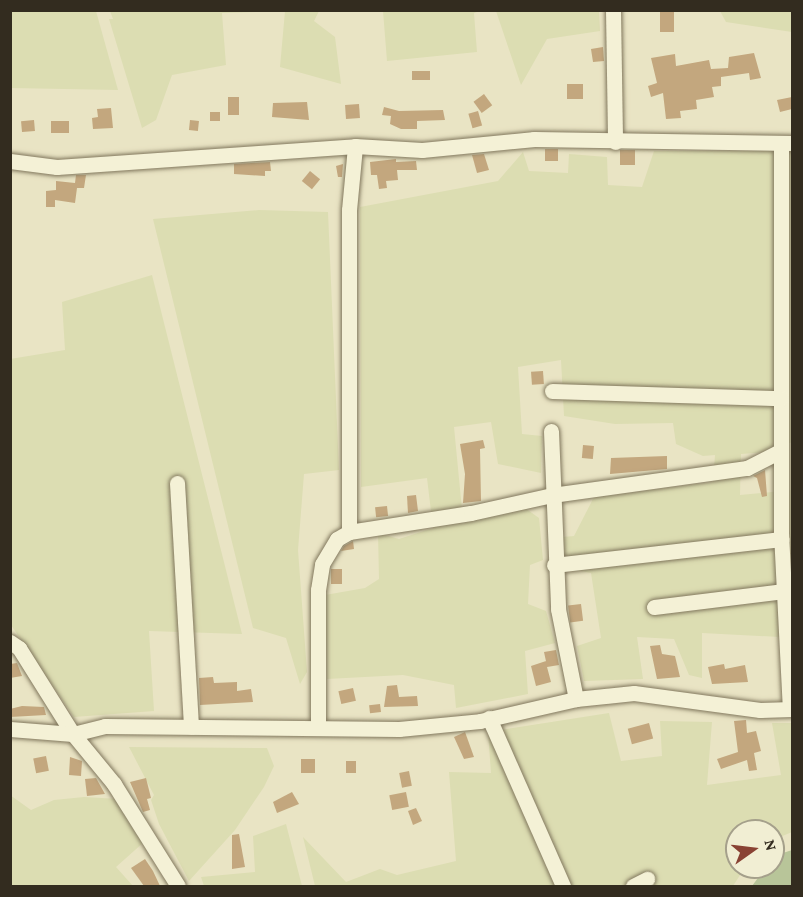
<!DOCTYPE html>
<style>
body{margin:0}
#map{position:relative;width:803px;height:897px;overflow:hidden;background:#e9e4c4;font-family:"Crimson Pro",serif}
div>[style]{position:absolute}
.farmland>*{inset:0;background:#dcddb2}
.green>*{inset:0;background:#b8c599}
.building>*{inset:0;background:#c3a77e;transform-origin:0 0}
.roads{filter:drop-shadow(0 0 2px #81775d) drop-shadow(0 0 2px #81775d)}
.minor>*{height:15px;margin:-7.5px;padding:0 7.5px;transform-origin:7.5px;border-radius:7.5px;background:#f4f1d6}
span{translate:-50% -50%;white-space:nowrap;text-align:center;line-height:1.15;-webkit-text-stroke:5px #f1eed3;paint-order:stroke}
.frame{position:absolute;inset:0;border:12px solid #332c1f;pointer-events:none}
.north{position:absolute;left:725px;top:819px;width:60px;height:60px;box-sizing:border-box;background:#f1eed3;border:2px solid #a5a08b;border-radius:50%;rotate:76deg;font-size:16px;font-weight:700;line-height:24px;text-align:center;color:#332c1f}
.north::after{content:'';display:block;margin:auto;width:21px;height:27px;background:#894233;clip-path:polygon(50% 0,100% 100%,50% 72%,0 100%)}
</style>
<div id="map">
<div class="farmland">
<div style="clip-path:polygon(11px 10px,96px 11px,118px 90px,11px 88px)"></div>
<div style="clip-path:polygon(110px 11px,319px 11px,314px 21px,335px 37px,341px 84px,280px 67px,285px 11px,222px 13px,226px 65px,172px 75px,156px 120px,142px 128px,109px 19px,113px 19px)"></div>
<div style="clip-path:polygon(383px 11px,480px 11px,474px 13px,477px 52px,387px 61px)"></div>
<div style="clip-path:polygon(496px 11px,599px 11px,600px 31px,547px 39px,521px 85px)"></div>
<div style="clip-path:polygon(720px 11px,792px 11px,792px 32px,726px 22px)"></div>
<div style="clip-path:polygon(654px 151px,792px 151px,792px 442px,768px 452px,741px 454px,740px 495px,792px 490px,792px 654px,780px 637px,702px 633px,702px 678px,689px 675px,674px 639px,637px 637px,643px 679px,584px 681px,577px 646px,601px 638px,591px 573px,565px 568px,562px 537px,574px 536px,594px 497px,713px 482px,715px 455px,703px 456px,676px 444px,673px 423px,615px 424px,564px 416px,561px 360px,518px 367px,522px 434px,542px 436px,541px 473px,498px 464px,491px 422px,454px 427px,463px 520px,525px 508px,539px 518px,543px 560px,530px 565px,528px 604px,546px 611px,555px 643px,525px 651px,528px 694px,456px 708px,454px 685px,403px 675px,327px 679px,325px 595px,365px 588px,379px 579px,378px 533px,399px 539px,433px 528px,427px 478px,361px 487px,360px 207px,498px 181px,523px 152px,529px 171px,568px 173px,569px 154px,607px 157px,608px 185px,642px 187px)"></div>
<div style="clip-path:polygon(259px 210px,328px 212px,339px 470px,304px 474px,298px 550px,307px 672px,300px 684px,286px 638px,253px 628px,153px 219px)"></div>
<div style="clip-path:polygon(152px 275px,242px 634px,149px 631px,154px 711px,74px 717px,11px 625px,10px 359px,65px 350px,62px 302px)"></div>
<div style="clip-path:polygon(609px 713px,621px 761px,662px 756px,660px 721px,712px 722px,707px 785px,781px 775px,772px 723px,792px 723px,792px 832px,773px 840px,773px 831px,737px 831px,734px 853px,742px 872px,733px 886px,315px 886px,303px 837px,346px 882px,380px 869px,397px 875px,456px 861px,449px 772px,491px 773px,488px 732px)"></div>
<div style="clip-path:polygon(129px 747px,267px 748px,274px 766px,264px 787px,235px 830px,189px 881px,159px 824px,151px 800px,154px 795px)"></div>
<div style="clip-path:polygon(10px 795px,31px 810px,54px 800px,84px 797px,119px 799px,144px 842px,116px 867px,133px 886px,11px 886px)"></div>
<div style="clip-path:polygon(286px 824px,302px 886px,204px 886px,201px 877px,255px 872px,253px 836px)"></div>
</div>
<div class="green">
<div style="clip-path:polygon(792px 850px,792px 886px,752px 886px,766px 867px,773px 867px,774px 856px)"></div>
</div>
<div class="building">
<div style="left:660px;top:10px;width:14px;height:22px"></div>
<div style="clip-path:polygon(603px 47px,604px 61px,593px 62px,591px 49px)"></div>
<div style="clip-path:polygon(754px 53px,761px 78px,750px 80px,749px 73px,721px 77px,721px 86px,712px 87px,714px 97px,696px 100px,697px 109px,680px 111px,681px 118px,666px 119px,663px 93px,651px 97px,648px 86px,657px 83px,651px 58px,675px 54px,676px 66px,709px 60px,711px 69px,728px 68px,729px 57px)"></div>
<div style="left:430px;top:71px;width:9px;height:18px;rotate:90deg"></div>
<div style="left:567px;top:84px;width:16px;height:15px"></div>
<div style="left:484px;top:94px;width:14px;height:13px;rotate:54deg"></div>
<div style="left:228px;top:97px;width:11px;height:18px"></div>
<div style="clip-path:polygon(792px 97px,792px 109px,780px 112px,777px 100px)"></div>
<div style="clip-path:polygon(307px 102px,309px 120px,272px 117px,273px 103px)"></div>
<div style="left:359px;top:104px;width:14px;height:14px;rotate:86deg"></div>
<div style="clip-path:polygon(384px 107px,399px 111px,443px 110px,445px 120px,417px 121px,417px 129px,401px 129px,390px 124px,391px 116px,382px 115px)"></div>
<div style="clip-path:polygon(111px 108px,113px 128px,93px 129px,92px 118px,98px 117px,97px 109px)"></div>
<div style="left:478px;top:111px;width:15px;height:10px;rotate:74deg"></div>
<div style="left:220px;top:112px;width:9px;height:10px;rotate:90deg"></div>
<div style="left:34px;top:120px;width:11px;height:13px;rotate:85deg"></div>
<div style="left:190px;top:120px;width:9px;height:10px;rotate:6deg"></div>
<div style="left:69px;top:121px;width:12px;height:18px;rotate:90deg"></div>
<div style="left:545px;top:149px;width:13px;height:12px"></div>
<div style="left:620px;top:150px;width:15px;height:15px"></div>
<div style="clip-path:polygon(484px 154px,489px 170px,477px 173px,472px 155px)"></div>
<div style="clip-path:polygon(396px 159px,396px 162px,416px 161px,417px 170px,397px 170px,398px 180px,386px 181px,387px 188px,379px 189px,377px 175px,371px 175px,370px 162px)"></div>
<div style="clip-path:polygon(270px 162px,271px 171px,265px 171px,265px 176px,234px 174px,234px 164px)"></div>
<div style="clip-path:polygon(343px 164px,342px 177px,338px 177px,336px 166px)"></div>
<div style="left:310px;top:171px;width:13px;height:13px;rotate:39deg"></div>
<div style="clip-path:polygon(76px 175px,86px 175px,84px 188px,77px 188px,75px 203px,55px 200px,55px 207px,46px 207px,46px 191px,56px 190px,56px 181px,75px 183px)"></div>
<div style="left:543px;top:371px;width:13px;height:12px;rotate:86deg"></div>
<div style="clip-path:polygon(483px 440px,485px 448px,480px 449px,481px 501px,463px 503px,465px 474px,460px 444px)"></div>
<div style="left:583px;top:445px;width:11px;height:13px;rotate:5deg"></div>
<div style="clip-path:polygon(667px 456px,667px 469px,610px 474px,611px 458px)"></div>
<div style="clip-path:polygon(765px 470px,767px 496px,762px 497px,757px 478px,753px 476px)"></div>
<div style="clip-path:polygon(416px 495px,418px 511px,408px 513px,407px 496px)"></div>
<div style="left:387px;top:506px;width:10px;height:12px;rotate:84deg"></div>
<div style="clip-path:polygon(353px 541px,354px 549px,341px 551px,344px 546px)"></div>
<div style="left:331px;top:569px;width:11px;height:15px"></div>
<div style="left:581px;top:604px;width:17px;height:13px;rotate:83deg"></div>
<div style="clip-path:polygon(660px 645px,662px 654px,675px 656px,680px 677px,657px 679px,650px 646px)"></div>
<div style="clip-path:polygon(556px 650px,559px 665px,547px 667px,551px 682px,536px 686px,531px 666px,546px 661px,547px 666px,544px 652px)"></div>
<div style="clip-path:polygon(17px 663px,22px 676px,10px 678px,10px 664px)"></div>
<div style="clip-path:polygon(724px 664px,725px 669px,745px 665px,748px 682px,712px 684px,708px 667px)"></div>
<div style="clip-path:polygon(213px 677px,214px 683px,237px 682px,237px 691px,251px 689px,253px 702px,200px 705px,199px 678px)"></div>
<div style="clip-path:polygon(397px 685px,399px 697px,417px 696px,418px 706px,384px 707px,387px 686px)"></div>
<div style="left:353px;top:688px;width:13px;height:15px;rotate:77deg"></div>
<div style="left:380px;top:704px;width:8px;height:11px;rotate:83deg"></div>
<div style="clip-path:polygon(22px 706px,44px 707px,46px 715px,10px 717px,10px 709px)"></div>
<div style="clip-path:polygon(746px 720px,747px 733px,756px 731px,761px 751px,754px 753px,757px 770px,749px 771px,747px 760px,721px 769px,717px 759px,738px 752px,734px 721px)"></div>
<div style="left:649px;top:723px;width:16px;height:22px;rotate:75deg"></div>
<div style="clip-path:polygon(465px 732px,474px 757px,464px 759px,454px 737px)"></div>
<div style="left:46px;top:756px;width:15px;height:13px;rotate:79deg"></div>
<div style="clip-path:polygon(70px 757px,82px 761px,81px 776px,69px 775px)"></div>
<div style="left:301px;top:759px;width:14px;height:14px"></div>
<div style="left:346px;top:761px;width:10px;height:12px"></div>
<div style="left:409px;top:771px;width:15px;height:10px;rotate:79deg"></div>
<div style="clip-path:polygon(96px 778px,105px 794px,87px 796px,85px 779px)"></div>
<div style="clip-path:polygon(146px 778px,151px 798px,147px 799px,150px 810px,143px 812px,130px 782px)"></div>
<div style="clip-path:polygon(292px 792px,299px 804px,277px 813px,273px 802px)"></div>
<div style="left:406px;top:792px;width:15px;height:17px;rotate:79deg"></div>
<div style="clip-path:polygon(416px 808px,422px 821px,413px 825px,408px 811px)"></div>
<div style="clip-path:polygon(239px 834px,245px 867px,232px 869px,232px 835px)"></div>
<div style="clip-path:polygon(145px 859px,153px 871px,160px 886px,144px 886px,131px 868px)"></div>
</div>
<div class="roads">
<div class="minor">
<div style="left:613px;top:10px;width:132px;rotate:89.1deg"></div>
<div style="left:781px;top:143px;width:390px;rotate:90deg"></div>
<div style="left:781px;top:533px;width:176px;rotate:87.1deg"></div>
<div style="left:10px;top:161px;width:47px;rotate:7.3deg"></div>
<div style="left:57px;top:167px;width:299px;rotate:-4deg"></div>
<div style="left:355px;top:146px;width:67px;rotate:3.4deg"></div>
<div style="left:422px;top:150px;width:113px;rotate:-5.6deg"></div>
<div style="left:534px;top:139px;width:258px;rotate:0.9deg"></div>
<div style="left:552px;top:391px;width:229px;rotate:1.8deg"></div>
<div style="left:551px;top:431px;width:178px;rotate:87.7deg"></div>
<div style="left:558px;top:609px;width:92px;rotate:78.7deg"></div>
<div style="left:177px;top:483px;width:244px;rotate:86.7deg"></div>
<div style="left:349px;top:532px;width:322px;rotate:-90deg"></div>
<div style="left:349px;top:210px;width:64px;rotate:-84.6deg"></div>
<div style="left:554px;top:565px;width:229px;rotate:-6.5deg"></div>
<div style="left:654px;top:607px;width:131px;rotate:-7deg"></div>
<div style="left:10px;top:642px;width:11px;rotate:34deg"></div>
<div style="left:19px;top:648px;width:102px;rotate:57.9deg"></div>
<div style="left:73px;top:734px;width:65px;rotate:50.6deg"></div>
<div style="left:114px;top:784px;width:120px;rotate:57.9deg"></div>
<div style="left:489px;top:718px;width:184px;rotate:66.2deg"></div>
<div style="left:318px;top:728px;width:138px;rotate:-90deg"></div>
<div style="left:318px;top:590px;width:26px;rotate:-81deg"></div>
<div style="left:322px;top:564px;width:29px;rotate:-59deg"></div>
<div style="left:337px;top:539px;width:14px;rotate:-30deg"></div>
<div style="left:349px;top:532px;width:123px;rotate:-8.9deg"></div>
<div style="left:471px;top:513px;width:83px;rotate:-12.5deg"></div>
<div style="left:552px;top:495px;width:197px;rotate:-7.9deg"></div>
<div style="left:747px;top:468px;width:38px;rotate:-27deg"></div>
<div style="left:10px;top:729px;width:63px;rotate:4.5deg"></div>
<div style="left:73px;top:734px;width:33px;rotate:-14deg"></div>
<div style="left:105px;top:726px;width:294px;rotate:0.6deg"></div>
<div style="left:399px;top:729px;width:81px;rotate:-5.6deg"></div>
<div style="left:480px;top:721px;width:98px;rotate:-12.9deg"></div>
<div style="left:576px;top:699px;width:58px;rotate:-5.9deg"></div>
<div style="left:634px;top:693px;width:127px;rotate:7.7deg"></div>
<div style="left:760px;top:710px;width:32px;rotate:-2deg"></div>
<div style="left:633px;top:886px;width:16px;rotate:-27deg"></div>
</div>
</div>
<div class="frame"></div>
<div class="north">N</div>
</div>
